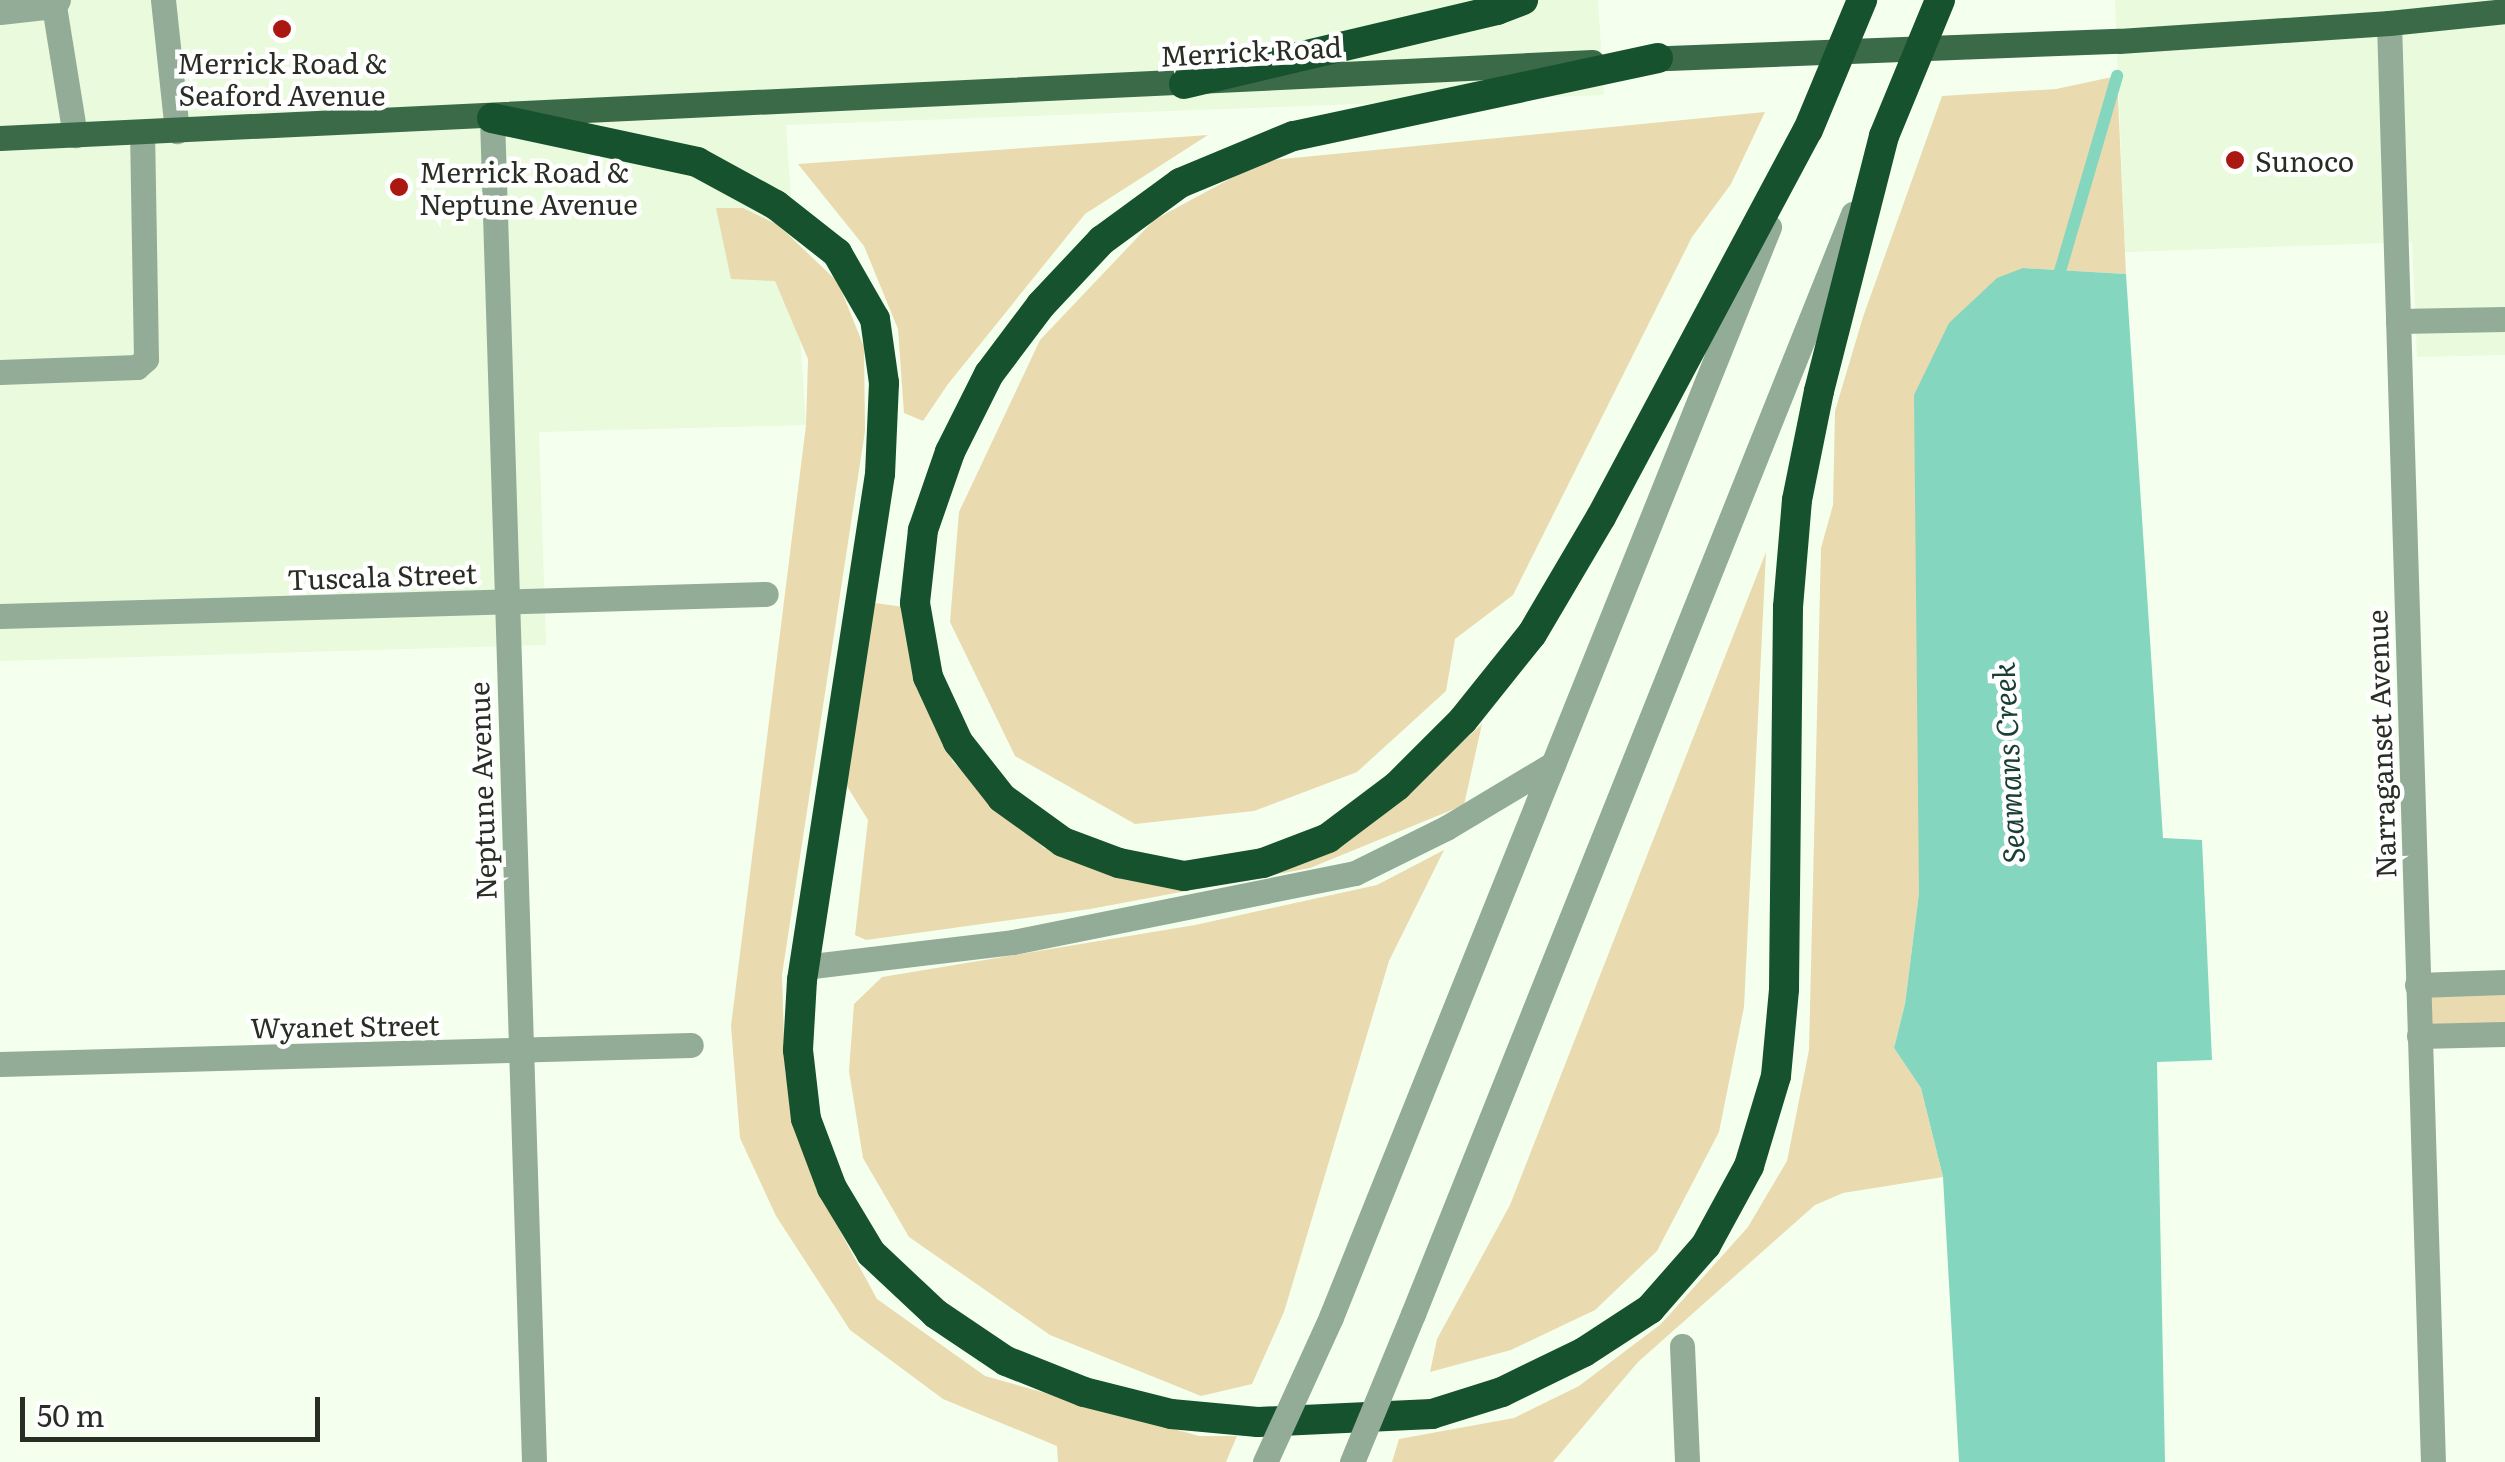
<!DOCTYPE html>
<style>
body{margin:0}
#map{position:relative;width:2505px;height:1462px;overflow:hidden;background:#f5ffed;font-family:Literata,serif}
div>[style]{position:absolute}
.built>*{inset:0;background:#e9fadd}
.green>*{inset:0;background:#e9dab0;transform-origin:0 0}
.water>*{inset:0;background:#85d6be}
.stream>*{height:12px;margin:-6px;padding:0 6px;transform-origin:6px;border-radius:6px;background:#85d6be}
.minor>*{height:25px;margin:-12.5px;padding:0 12.5px;transform-origin:12.5px;border-radius:12.5px;background:#92ac98}
.major>*{height:25px;margin:-12.5px;padding:0 12.5px;transform-origin:12.5px;border-radius:12.5px;background:#3b6a49}
.highway>*{height:30px;margin:-15px;padding:0 15px;transform-origin:15px;border-radius:15px;background:#16522d}
.minor-bridge>*{height:25px;margin:-12.5px;padding:0 12.5px;transform-origin:12.5px;border-radius:12.5px;background:#92ac98}
.highway-bridge>*{height:30px;margin:-15px;padding:0 15px;transform-origin:15px;border-radius:15px;background:#16522d}
.dots>*{width:28px;height:28px;translate:-50% -50%;box-sizing:border-box;border:5px solid #fff;border-radius:50%}
span{translate:-50% -50%;white-space:nowrap;text-align:center;line-height:1.15;-webkit-text-stroke:9px #fff;paint-order:stroke}
.street-label{font-size:28px;color:#292e25}
.poi-label{font-size:28px;color:#292e25}
.left{translate:0 -50%;text-align:left}
.water-label{font-size:30px;color:#1a3f35;font-style:italic}
.scale{position:absolute;left:20px;top:1397px;width:300px;height:45px;box-sizing:border-box;border:5px solid #292e25;border-top:0;padding-left:12px;font-size:30px;line-height:35px;white-space:nowrap;color:#292e25;-webkit-text-stroke:8px #fff;paint-order:stroke}
</style>
<div id="map">
<div class="built">
<div style="clip-path:polygon(0 0,1598px 0,1604px 95px,786px 125px,806px 425px,539px 432px,546px 645px,0 661px)"></div>
<div style="clip-path:polygon(2115px 0,2505px 0,2505px 355px,2417px 357px,2412px 242px,2125px 252px)"></div>
</div>
<div class="green">
<div style="clip-path:polygon(2117px 76px,2126px 274px,2023px 268px,1919px 893px,1905px 1004px,1894px 1048px,1921px 1088px,1943px 1177px,1843px 1193px,1815px 1205px,1638px 1362px,1553px 1462px,1392px 1462px,1399px 1439px,1514px 1418px,1579px 1386px,1661px 1324px,1748px 1227px,1787px 1161px,1809px 1050px,1821px 548px,1833px 505px,1835px 411px,1863px 317px,1942px 96px,2056px 89px)"></div>
<div style="clip-path:polygon(1765px 112px,1731px 184px,1692px 237px,1513px 595px,1455px 639px,1446px 691px,1357px 772px,1254px 811px,1135px 824px,1015px 756px,950px 622px,959px 512px,1040px 340px,1154px 220px,1263px 161px)"></div>
<div style="clip-path:polygon(1208px 135px,1085px 214px,948px 384px,923px 421px,904px 413px,898px 329px,864px 246px,798px 164px)"></div>
<div style="clip-path:polygon(716px 208px,743px 208px,778px 225px,838px 282px,864px 347px,865px 431px,782px 975px,785px 1072px,817px 1189px,877px 1299px,985px 1376px,1199px 1436px,1237px 1436px,1226px 1462px,1058px 1462px,1057px 1446px,943px 1399px,850px 1330px,776px 1216px,740px 1138px,731px 1026px,806px 425px,808px 359px,775px 281px,731px 279px)"></div>
<div style="clip-path:polygon(1766px 552px,1744px 1007px,1719px 1132px,1657px 1251px,1595px 1310px,1511px 1350px,1430px 1372px,1437px 1339px,1510px 1205px)"></div>
<div style="clip-path:polygon(875px 603px,904px 607px,911px 667px,953px 762px,1044px 848px,1164px 885px,1373px 822px,1482px 724px,1464px 805px,1310px 868px,1090px 909px,866px 940px,855px 935px,868px 820px,845px 783px)"></div>
<div style="clip-path:polygon(1444px 850px,1389px 961px,1284px 1312px,1252px 1384px,1201px 1396px,1050px 1335px,909px 1237px,863px 1158px,849px 1071px,854px 1004px,882px 977px,1195px 925px,1377px 885px)"></div>
<div style="left:2505px;top:988px;width:41px;height:80px;rotate:90deg"></div>
</div>
<div class="water">
<div style="clip-path:polygon(2023px 268px,2126px 274px,2163px 838px,2202px 840px,2212px 1060px,2157px 1062px,2165px 1462px,1959px 1462px,1943px 1177px,1921px 1088px,1894px 1048px,1905px 1004px,1919px 893px,1914px 395px,1949px 323px,1997px 278px)"></div>
</div>
<div class="stream">
<div style="left:2056px;top:285px;width:218px;rotate:-73.7deg"></div>
</div>
<div class="minor">
<div style="left:163px;top:0;width:132px;rotate:83.9deg"></div>
<div style="left:54px;top:6px;width:131px;rotate:80.8deg"></div>
<div style="left:0;top:12px;width:54px;rotate:-6.3deg"></div>
<div style="left:54px;top:6px;width:7px;rotate:-56deg"></div>
<div style="left:2389px;top:23px;width:1440px;rotate:88.25deg"></div>
<div style="left:492px;top:118px;width:1345px;rotate:88.21deg"></div>
<div style="left:2398px;top:321px;width:107px;rotate:-1.1deg"></div>
<div style="left:0;top:372px;width:137px;rotate:-2.1deg"></div>
<div style="left:137px;top:367px;width:12px;rotate:-42deg"></div>
<div style="left:146px;top:359px;width:226px;rotate:-91deg"></div>
<div style="left:0;top:616px;width:766px;rotate:-1.65deg"></div>
<div style="left:804px;top:967px;width:210px;rotate:-6.8deg"></div>
<div style="left:1013px;top:942px;width:349px;rotate:-11.4deg"></div>
<div style="left:1355px;top:873px;width:102px;rotate:-26.3deg"></div>
<div style="left:1446px;top:828px;width:125px;rotate:-30.9deg"></div>
<div style="left:2417px;top:985px;width:88px;rotate:-2deg"></div>
<div style="left:2419px;top:1036px;width:86px;rotate:-1.3deg"></div>
<div style="left:0;top:1064px;width:691px;rotate:-1.58deg"></div>
<div style="left:1413px;top:1314px;width:1185px;rotate:-68.2deg"></div>
<div style="left:1331px;top:1317px;width:1175px;rotate:-68.11deg"></div>
<div style="left:1682px;top:1346px;width:116px;rotate:87.5deg"></div>
</div>
<div class="major">
<div style="left:1642px;top:59px;width:477px;rotate:-2.2deg"></div>
<div style="left:2119px;top:41px;width:271px;rotate:-3.8deg"></div>
<div style="left:2389px;top:23px;width:117px;rotate:-5.9deg"></div>
<div style="left:0;top:138px;width:1594px;rotate:-2.73deg"></div>
</div>
<div class="highway">
<div style="left:1658px;top:58px;width:373px;rotate:167.9deg"></div>
<div style="left:1293px;top:136px;width:122px;rotate:157.4deg"></div>
<div style="left:1180px;top:183px;width:97px;rotate:143.8deg"></div>
<div style="left:1102px;top:240px;width:89px;rotate:133.2deg"></div>
<div style="left:1041px;top:305px;width:86px;rotate:127deg"></div>
<div style="left:989px;top:374px;width:87px;rotate:116.6deg"></div>
<div style="left:950px;top:452px;width:83px;rotate:109.1deg"></div>
<div style="left:923px;top:530px;width:73px;rotate:96.3deg"></div>
<div style="left:915px;top:603px;width:75px;rotate:80deg"></div>
<div style="left:928px;top:677px;width:72px;rotate:65.2deg"></div>
<div style="left:958px;top:742px;width:71px;rotate:51.8deg"></div>
<div style="left:1002px;top:798px;width:75px;rotate:35.8deg"></div>
<div style="left:1063px;top:842px;width:60px;rotate:20.6deg"></div>
<div style="left:1119px;top:863px;width:66px;rotate:11.3deg"></div>
<div style="left:1184px;top:876px;width:80px;rotate:-9.3deg"></div>
<div style="left:1263px;top:863px;width:70px;rotate:-21deg"></div>
<div style="left:1328px;top:838px;width:86px;rotate:-37deg"></div>
<div style="left:1397px;top:786px;width:93px;rotate:-45deg"></div>
<div style="left:1463px;top:720px;width:110px;rotate:-51.3deg"></div>
<div style="left:1532px;top:634px;width:136px;rotate:-59.5deg"></div>
<div style="left:1601px;top:517px;width:439px;rotate:-61.9deg"></div>
<div style="left:1184px;top:84px;width:322px;rotate:-13.3deg"></div>
<div style="left:1497px;top:10px;width:28px;rotate:-21deg"></div>
<div style="left:492px;top:118px;width:210px;rotate:12.1deg"></div>
<div style="left:697px;top:162px;width:90px;rotate:28.6deg"></div>
<div style="left:776px;top:205px;width:78px;rotate:38.2deg"></div>
<div style="left:837px;top:253px;width:76px;rotate:60.1deg"></div>
<div style="left:875px;top:319px;width:65px;rotate:82deg"></div>
<div style="left:884px;top:383px;width:91px;rotate:92.5deg"></div>
<div style="left:880px;top:474px;width:512px;rotate:98.76deg"></div>
<div style="left:802px;top:980px;width:70px;rotate:93.3deg"></div>
<div style="left:798px;top:1050px;width:69px;rotate:83.4deg"></div>
<div style="left:806px;top:1119px;width:74px;rotate:69.4deg"></div>
<div style="left:832px;top:1188px;width:76px;rotate:59deg"></div>
<div style="left:871px;top:1253px;width:89px;rotate:43.2deg"></div>
<div style="left:936px;top:1314px;width:84px;rotate:33.9deg"></div>
<div style="left:1006px;top:1361px;width:84px;rotate:21.7deg"></div>
<div style="left:1084px;top:1392px;width:90px;rotate:14.2deg"></div>
<div style="left:1171px;top:1414px;width:87px;rotate:5.3deg"></div>
<div style="left:1258px;top:1422px;width:174px;rotate:-2.6deg"></div>
<div style="left:1432px;top:1414px;width:73px;rotate:-17.4deg"></div>
<div style="left:1502px;top:1392px;width:91px;rotate:-26deg"></div>
<div style="left:1584px;top:1352px;width:79px;rotate:-33.1deg"></div>
<div style="left:1650px;top:1309px;width:85px;rotate:-48.8deg"></div>
<div style="left:1706px;top:1245px;width:90px;rotate:-61.4deg"></div>
<div style="left:1749px;top:1166px;width:94px;rotate:-73.3deg"></div>
<div style="left:1776px;top:1076px;width:87px;rotate:-84.7deg"></div>
<div style="left:1784px;top:989px;width:382px;rotate:-89.4deg"></div>
<div style="left:1788px;top:607px;width:107px;rotate:-85.2deg"></div>
<div style="left:1797px;top:500px;width:111px;rotate:-78.6deg"></div>
<div style="left:1819px;top:391px;width:263px;rotate:-75.7deg"></div>
</div>
<div class="minor-bridge">
<div style="left:1265px;top:1462px;width:159px;rotate:-65.5deg"></div>
<div style="left:1352px;top:1462px;width:160px;rotate:-67.6deg"></div>
</div>
<div class="highway-bridge">
<div style="left:1808px;top:130px;width:141px;rotate:-67.4deg"></div>
<div style="left:1884px;top:136px;width:147px;rotate:-67.6deg"></div>
</div>
<div class="dots">
<div style="left:282px;top:29px;background:#aa1811"></div>
<div style="left:2235px;top:160px;background:#aa1811"></div>
<div style="left:399px;top:187px;background:#aa1811"></div>
</div>
<div class="street-label">
<span style="left:1251px;top:50px;rotate:-3deg">Merrick Road</span>
<span style="left:382px;top:575px;rotate:-2deg">Tuscala Street</span>
<span style="left:2380px;top:744px;rotate:-92deg">Narraganset Avenue</span>
<span style="left:481px;top:791px;rotate:-92deg">Neptune Avenue</span>
<span style="left:345px;top:1025px;rotate:-1deg">Wyanet Street</span>
</div>
<div class="poi-label">
<span style="left:282px;top:78px">Merrick Road &amp;<br>Seaford Avenue</span>
<span class="left" style="left:2255px;top:160px">Sunoco</span>
<span class="left" style="left:419px;top:187px">Merrick Road &amp;<br>Neptune Avenue</span>
</div>
<div class="water-label">
<span style="left:2007px;top:763px;rotate:-93deg">Seamans Creek</span>
</div>
<div class="scale">50 m</div>
</div>
